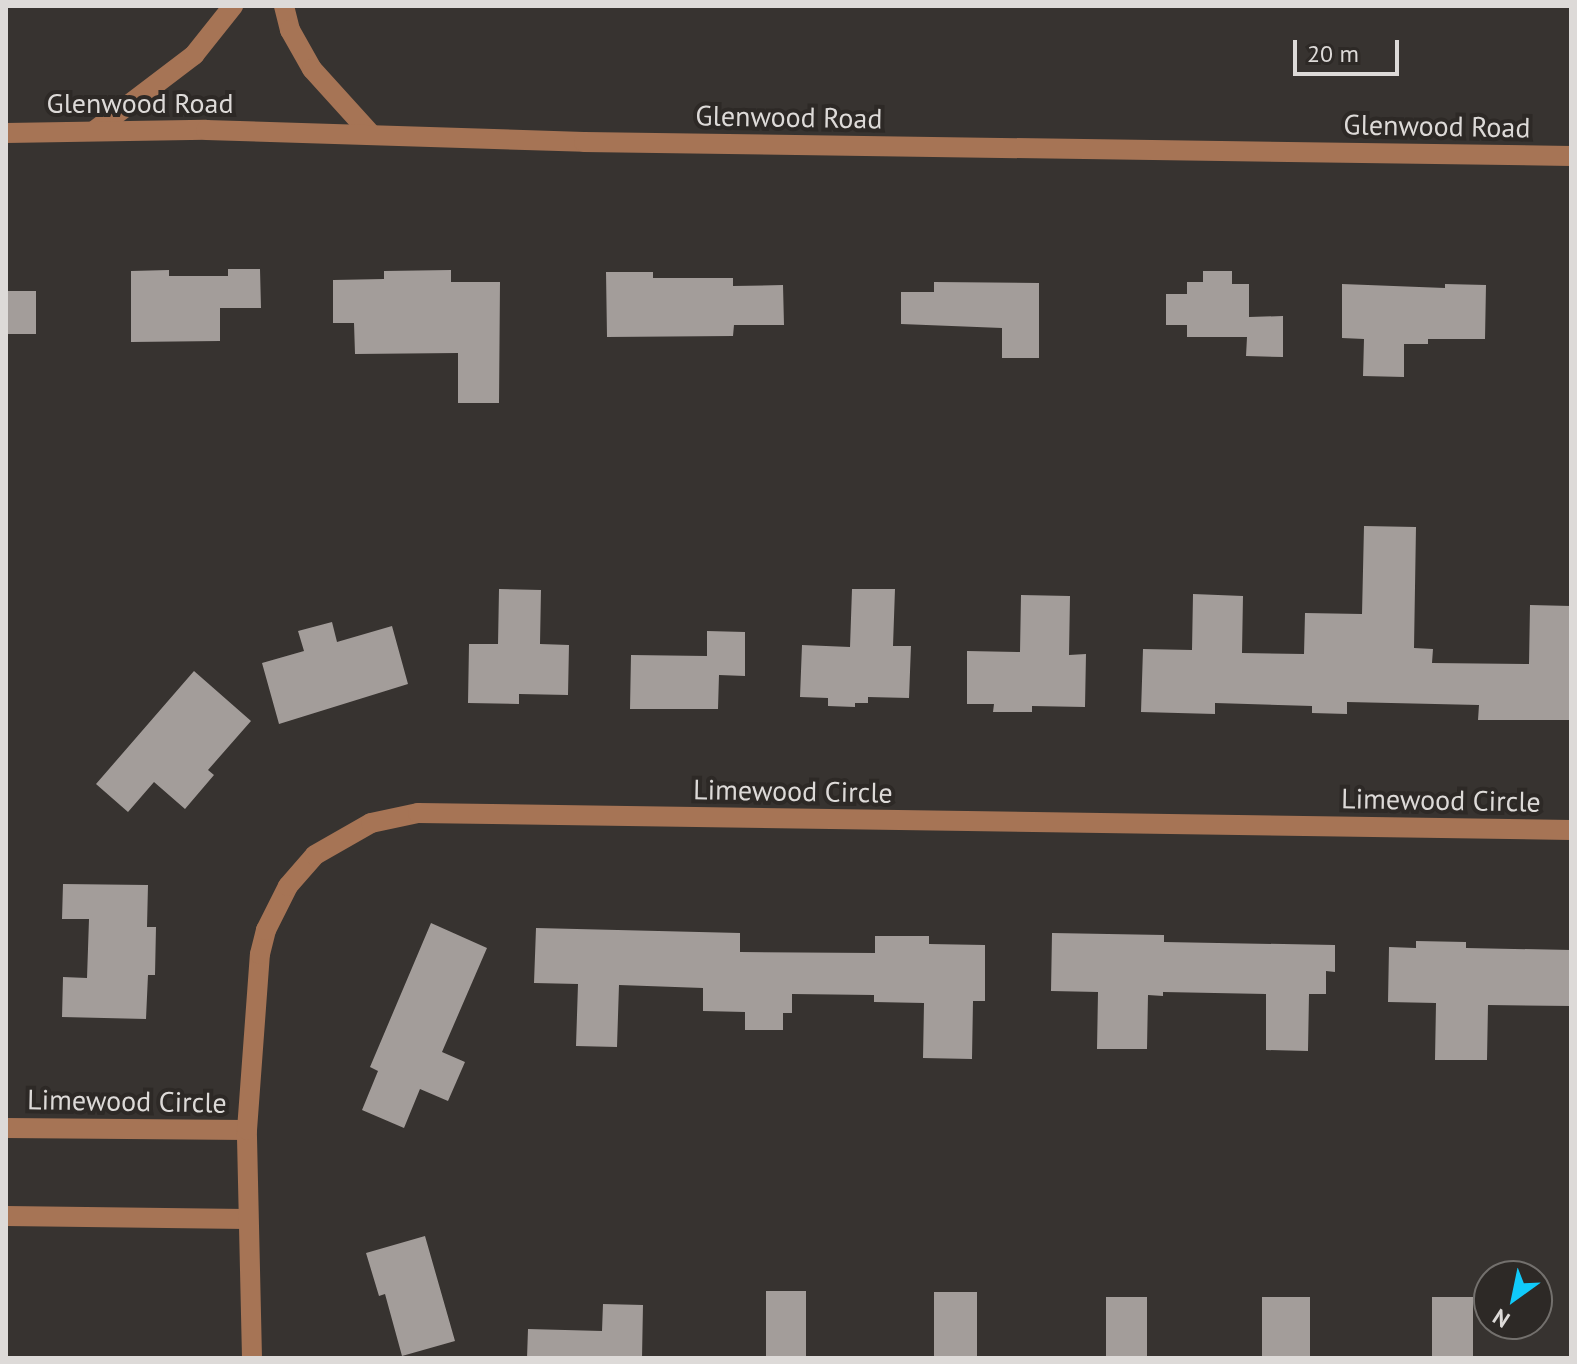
<!DOCTYPE html>
<style>
body{margin:0}
#map{position:relative;width:1577px;height:1364px;overflow:hidden;background:#373330;font-family:"PT Sans",sans-serif}
div>[style]{position:absolute}
.building>*{inset:0;background:#a39d9a;transform-origin:0 0}
.minor>*{height:20px;margin:-10px;padding:0 10px;transform-origin:10px;border-radius:10px;background:#a67455}
span{translate:-50% -50%;white-space:nowrap;text-align:center;line-height:1.15;-webkit-text-stroke:8px #2d2926;paint-order:stroke}
.street-label{font-size:28px;color:#dddad8}
.frame{position:absolute;inset:0;border:8px solid #dddad8;pointer-events:none}
.north{position:absolute;left:1473px;top:1260px;width:80px;height:80px;box-sizing:border-box;background:#2d2926;border:2px solid #73706d;border-radius:50%;rotate:213deg;font-size:22px;font-weight:700;line-height:32px;text-align:center;color:#dddad8}
.north::after{content:'';display:block;margin:auto;width:28px;height:36px;background:#10cafa;clip-path:polygon(50% 0,100% 100%,50% 72%,0 100%)}
.scale{position:absolute;left:1293px;top:40px;width:106px;height:36px;box-sizing:border-box;border:4px solid #dddad8;border-top:0;padding-left:10px;font-size:24px;line-height:28px;white-space:nowrap;color:#dddad8;-webkit-text-stroke:6px #2d2926;paint-order:stroke}
</style>
<div id="map">
<div class="building">
<div style="clip-path:polygon(228px 269px,260px 269px,261px 308px,220px 308px,220px 341px,131px 342px,131px 271px,169px 270px,169px 276px,228px 276px)"></div>
<div style="clip-path:polygon(451px 270px,451px 282px,500px 282px,499px 403px,458px 403px,458px 353px,355px 354px,354px 323px,333px 323px,333px 280px,384px 279px,384px 271px)"></div>
<div style="clip-path:polygon(1203px 271px,1232px 271px,1232px 284px,1249px 284px,1249px 317px,1283px 316px,1283px 357px,1246px 356px,1247px 337px,1187px 337px,1187px 325px,1166px 325px,1166px 294px,1187px 294px,1187px 282px,1203px 282px)"></div>
<div style="clip-path:polygon(606px 272px,653px 272px,653px 278px,733px 278px,733px 286px,783px 285px,784px 325px,734px 325px,733px 336px,607px 337px)"></div>
<div style="clip-path:polygon(934px 282px,1039px 283px,1039px 358px,1002px 358px,1002px 328px,901px 324px,901px 292px,934px 292px)"></div>
<div style="clip-path:polygon(1342px 284px,1445px 288px,1445px 284px,1486px 285px,1485px 339px,1428px 339px,1428px 344px,1404px 344px,1404px 377px,1363px 376px,1364px 339px,1342px 338px)"></div>
<div style="left:36px;top:291px;width:43px;height:30px;rotate:90deg"></div>
<div style="clip-path:polygon(1364px 526px,1416px 527px,1414px 648px,1433px 649px,1432px 663px,1529px 664px,1530px 605px,1571px 606px,1571px 720px,1478px 720px,1479px 705px,1347px 702px,1347px 714px,1312px 713px,1312px 706px,1215px 703px,1215px 714px,1141px 712px,1143px 649px,1192px 650px,1193px 594px,1243px 596px,1242px 653px,1304px 654px,1305px 613px,1362px 614px)"></div>
<div style="clip-path:polygon(499px 589px,541px 590px,540px 644px,569px 645px,568px 695px,519px 694px,519px 704px,468px 703px,469px 644px,498px 644px)"></div>
<div style="clip-path:polygon(852px 589px,895px 589px,893px 646px,911px 646px,909px 698px,868px 697px,868px 703px,855px 703px,855px 707px,828px 706px,828px 698px,800px 697px,802px 645px,850px 647px)"></div>
<div style="clip-path:polygon(1021px 595px,1070px 596px,1069px 655px,1086px 654px,1085px 707px,1032px 706px,1032px 712px,993px 712px,994px 704px,967px 704px,967px 651px,1020px 652px)"></div>
<div style="clip-path:polygon(332px 622px,337px 642px,392px 626px,408px 684px,279px 724px,262px 663px,304px 651px,298px 631px)"></div>
<div style="clip-path:polygon(707px 631px,745px 632px,745px 676px,719px 675px,718px 709px,630px 709px,631px 655px,707px 656px)"></div>
<div style="clip-path:polygon(194px 671px,251px 721px,208px 770px,214px 775px,185px 809px,154px 782px,128px 812px,96px 784px)"></div>
<div style="clip-path:polygon(63px 884px,148px 885px,147px 927px,156px 927px,155px 975px,148px 975px,146px 1019px,62px 1017px,63px 977px,87px 978px,89px 919px,62px 919px)"></div>
<div style="clip-path:polygon(431px 923px,487px 948px,442px 1052px,465px 1062px,448px 1101px,420px 1089px,404px 1128px,362px 1110px,378px 1071px,370px 1067px)"></div>
<div style="clip-path:polygon(536px 928px,740px 933px,740px 952px,875px 953px,875px 936px,929px 936px,929px 944px,985px 945px,985px 1001px,973px 1001px,972px 1059px,923px 1058px,924px 1003px,874px 1002px,874px 995px,792px 994px,792px 1013px,783px 1013px,783px 1030px,745px 1030px,745px 1012px,703px 1011px,703px 988px,619px 985px,617px 1047px,576px 1046px,578px 984px,534px 983px)"></div>
<div style="clip-path:polygon(1052px 933px,1164px 935px,1164px 942px,1335px 945px,1335px 972px,1326px 971px,1326px 994px,1309px 994px,1308px 1051px,1266px 1050px,1266px 994px,1163px 992px,1163px 996px,1148px 995px,1147px 1049px,1097px 1049px,1098px 992px,1051px 991px)"></div>
<div style="clip-path:polygon(1416px 941px,1466px 942px,1466px 948px,1571px 950px,1571px 1006px,1488px 1005px,1487px 1060px,1435px 1060px,1436px 1003px,1388px 1002px,1389px 947px,1416px 948px)"></div>
<div style="clip-path:polygon(425px 1236px,455px 1341px,402px 1356px,385px 1294px,379px 1296px,366px 1253px)"></div>
<div style="left:766px;top:1291px;width:40px;height:67px"></div>
<div style="left:934px;top:1292px;width:43px;height:66px"></div>
<div style="left:1106px;top:1297px;width:41px;height:61px"></div>
<div style="left:1262px;top:1297px;width:48px;height:61px"></div>
<div style="left:1432px;top:1297px;width:41px;height:61px"></div>
<div style="clip-path:polygon(603px 1304px,643px 1305px,642px 1358px,527px 1358px,528px 1329px,602px 1331px)"></div>
</div>
<div class="minor">
<div style="left:284px;top:6px;width:25px;rotate:76deg"></div>
<div style="left:290px;top:30px;width:45px;rotate:60.6deg"></div>
<div style="left:312px;top:69px;width:88px;rotate:47.8deg"></div>
<div style="left:94px;top:131px;width:126px;rotate:-37.2deg"></div>
<div style="left:194px;top:55px;width:63px;rotate:-51.5deg"></div>
<div style="left:6px;top:133px;width:200px;rotate:-0.9deg"></div>
<div style="left:206px;top:130px;width:378px;rotate:1.8deg"></div>
<div style="left:584px;top:142px;width:987px;rotate:0.81deg"></div>
<div style="left:6px;top:1128px;width:241px;rotate:0.5deg"></div>
<div style="left:6px;top:1216px;width:240px;rotate:0.7deg"></div>
<div style="left:252px;top:1358px;width:228px;rotate:-91.3deg"></div>
<div style="left:247px;top:1130px;width:176px;rotate:-85.8deg"></div>
<div style="left:260px;top:954px;width:25px;rotate:-76deg"></div>
<div style="left:266px;top:930px;width:49px;rotate:-63.4deg"></div>
<div style="left:288px;top:886px;width:41px;rotate:-48.9deg"></div>
<div style="left:315px;top:855px;width:64px;rotate:-29.7deg"></div>
<div style="left:371px;top:823px;width:48px;rotate:-12deg"></div>
<div style="left:418px;top:813px;width:1153px;rotate:0.84deg"></div>
</div>
<div class="street-label">
<span style="left:140px;top:103px">Glenwood Road</span>
<span style="left:789px;top:117px;rotate:1deg">Glenwood Road</span>
<span style="left:1437px;top:126px;rotate:1deg">Glenwood Road</span>
<span style="left:793px;top:791px;rotate:1deg">Limewood Circle</span>
<span style="left:1441px;top:800px;rotate:1deg">Limewood Circle</span>
<span style="left:127px;top:1101px;rotate:1deg">Limewood Circle</span>
</div>
<div class="frame"></div>
<div class="north">N</div>
<div class="scale">20 m</div>
</div>
